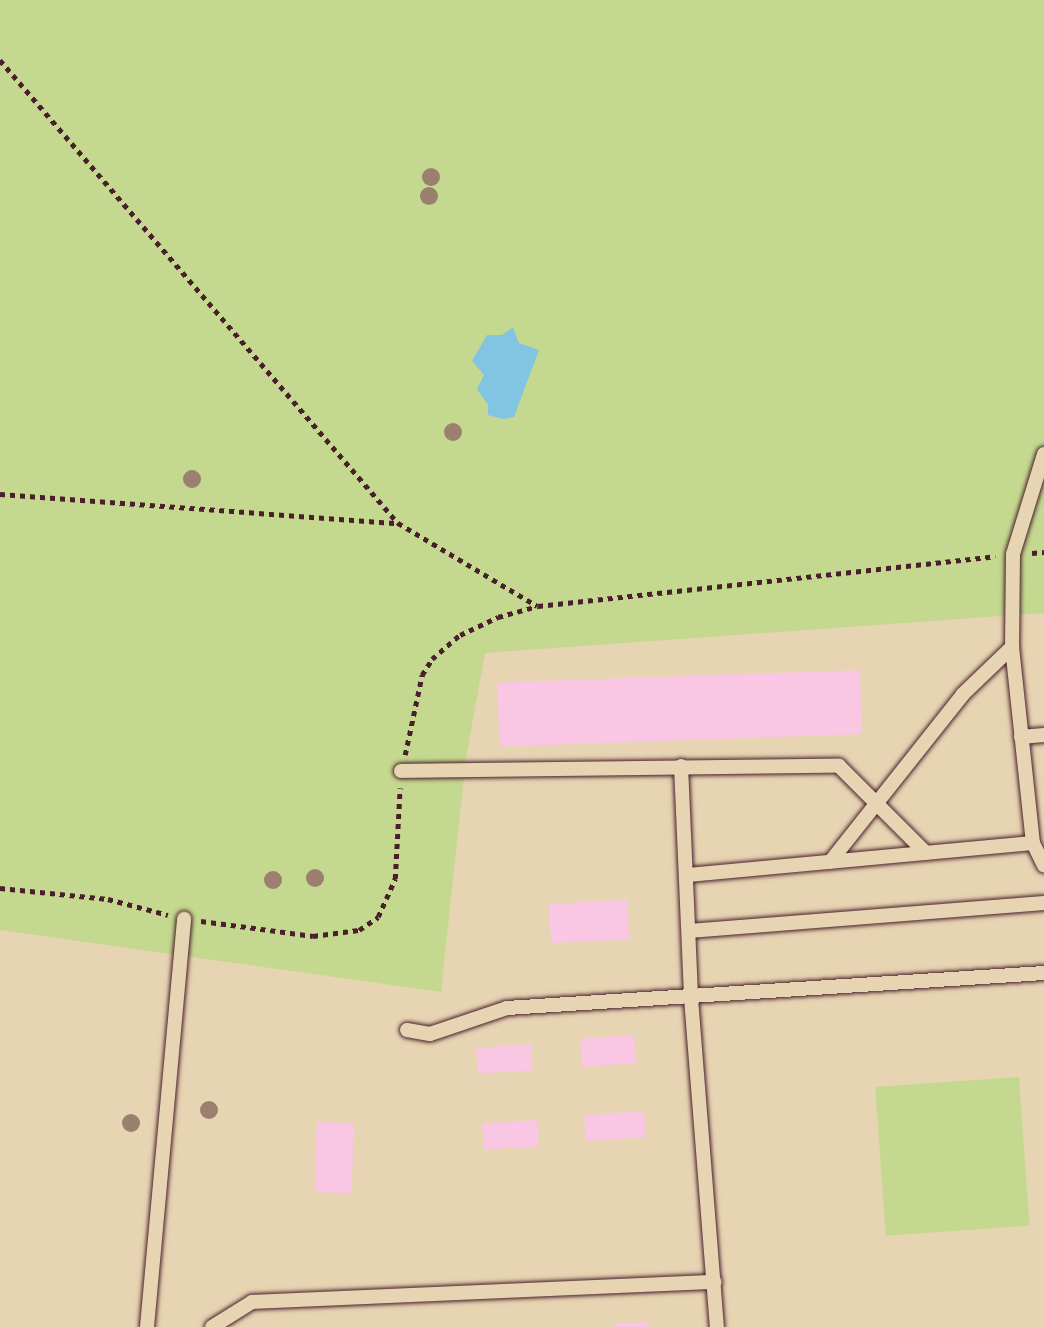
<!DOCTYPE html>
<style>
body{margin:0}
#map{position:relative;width:1044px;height:1327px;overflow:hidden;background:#e7d4b2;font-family:"Playpen Sans",sans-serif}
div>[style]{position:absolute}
.green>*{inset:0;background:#c4d98f;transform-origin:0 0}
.water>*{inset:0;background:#82c5e3}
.building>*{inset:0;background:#f9c6e3;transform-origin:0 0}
.path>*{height:4.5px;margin-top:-2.25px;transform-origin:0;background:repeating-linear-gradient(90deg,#4a1f2b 0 5px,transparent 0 10px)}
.roads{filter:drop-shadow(0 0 2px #4a1f2b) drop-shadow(0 0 2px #4a1f2b)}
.service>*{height:14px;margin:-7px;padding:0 7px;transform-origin:7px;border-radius:7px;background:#e7d4b2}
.trees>*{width:18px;height:18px;margin:-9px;border-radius:50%;background:#9b8070}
span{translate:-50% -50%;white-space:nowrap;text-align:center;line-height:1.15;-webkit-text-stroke:5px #e7d4b2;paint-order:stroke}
</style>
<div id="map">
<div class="green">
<div style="clip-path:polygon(0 0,1044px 0,1044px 613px,485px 653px,466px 758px,441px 992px,0 930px)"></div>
<div style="left:1019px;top:1077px;width:149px;height:144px;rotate:86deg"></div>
</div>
<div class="water">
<div style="clip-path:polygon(513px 327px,519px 343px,539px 350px,514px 417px,502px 419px,488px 415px,488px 405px,477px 389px,484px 375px,472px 361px,487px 335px,502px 335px)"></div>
</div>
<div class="building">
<div style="left:860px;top:670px;width:64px;height:363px;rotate:88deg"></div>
<div style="left:627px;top:900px;width:39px;height:78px;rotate:87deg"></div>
<div style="left:634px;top:1035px;width:28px;height:54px;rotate:86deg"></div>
<div style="left:531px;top:1044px;width:26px;height:55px;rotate:86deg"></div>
<div style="left:644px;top:1111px;width:26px;height:60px;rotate:86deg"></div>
<div style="left:537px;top:1120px;width:26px;height:55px;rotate:86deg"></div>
<div style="left:317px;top:1122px;width:37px;height:70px;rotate:2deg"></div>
<div style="clip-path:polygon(648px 1322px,649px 1327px,613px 1327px,613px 1324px)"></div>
</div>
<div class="path">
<div style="left:0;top:60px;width:611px;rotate:49.32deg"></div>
<div style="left:398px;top:523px;width:162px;rotate:30.8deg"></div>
<div style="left:0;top:494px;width:398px;rotate:4.2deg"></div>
<div style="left:1032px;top:553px;width:12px;rotate:-5deg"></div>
<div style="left:405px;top:755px;width:82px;rotate:-78deg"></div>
<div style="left:422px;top:675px;width:19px;rotate:-58deg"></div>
<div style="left:432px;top:659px;width:37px;rotate:-41deg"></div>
<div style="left:460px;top:635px;width:42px;rotate:-25.3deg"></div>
<div style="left:498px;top:617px;width:41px;rotate:-15.4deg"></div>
<div style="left:538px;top:606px;width:460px;rotate:-6.2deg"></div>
<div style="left:0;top:888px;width:109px;rotate:5.8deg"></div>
<div style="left:108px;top:899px;width:62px;rotate:14.9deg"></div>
<div style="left:201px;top:921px;width:113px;rotate:7.6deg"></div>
<div style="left:313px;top:936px;width:46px;rotate:-7.4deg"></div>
<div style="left:359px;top:930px;width:23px;rotate:-34deg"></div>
<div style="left:378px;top:917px;width:42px;rotate:-65.9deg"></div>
<div style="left:395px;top:879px;width:91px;rotate:-86.9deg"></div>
</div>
<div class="roads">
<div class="service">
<div style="left:1044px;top:454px;width:105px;rotate:107.2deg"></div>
<div style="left:1013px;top:554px;width:93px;rotate:90.6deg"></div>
<div style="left:1012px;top:647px;width:197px;rotate:83.9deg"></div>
<div style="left:1033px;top:843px;width:25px;rotate:64deg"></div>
<div style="left:1021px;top:737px;width:23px;rotate:-5deg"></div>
<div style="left:681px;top:766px;width:232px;rotate:87.5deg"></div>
<div style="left:691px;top:998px;width:330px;rotate:85.5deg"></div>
<div style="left:401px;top:771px;width:438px;rotate:-0.7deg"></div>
<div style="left:839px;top:766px;width:123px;rotate:45deg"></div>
<div style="left:830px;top:862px;width:214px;rotate:-51.6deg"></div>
<div style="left:963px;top:694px;width:68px;rotate:-43.8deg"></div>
<div style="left:688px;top:875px;width:346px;rotate:-5.3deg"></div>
<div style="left:689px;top:931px;width:356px;rotate:-4.5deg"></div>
<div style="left:407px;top:1030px;width:23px;rotate:10deg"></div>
<div style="left:430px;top:1034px;width:81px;rotate:-18.7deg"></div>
<div style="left:507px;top:1008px;width:538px;rotate:-3.73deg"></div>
<div style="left:147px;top:1327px;width:410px;rotate:-84.8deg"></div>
<div style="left:212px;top:1327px;width:47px;rotate:-32deg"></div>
<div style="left:252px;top:1302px;width:463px;rotate:-2.5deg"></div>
</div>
</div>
<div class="trees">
<div style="left:431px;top:177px"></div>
<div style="left:429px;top:196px"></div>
<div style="left:453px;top:432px"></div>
<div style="left:192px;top:479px"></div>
<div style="left:315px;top:878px"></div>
<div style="left:273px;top:880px"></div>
<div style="left:209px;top:1110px"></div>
<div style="left:131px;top:1123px"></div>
</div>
</div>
